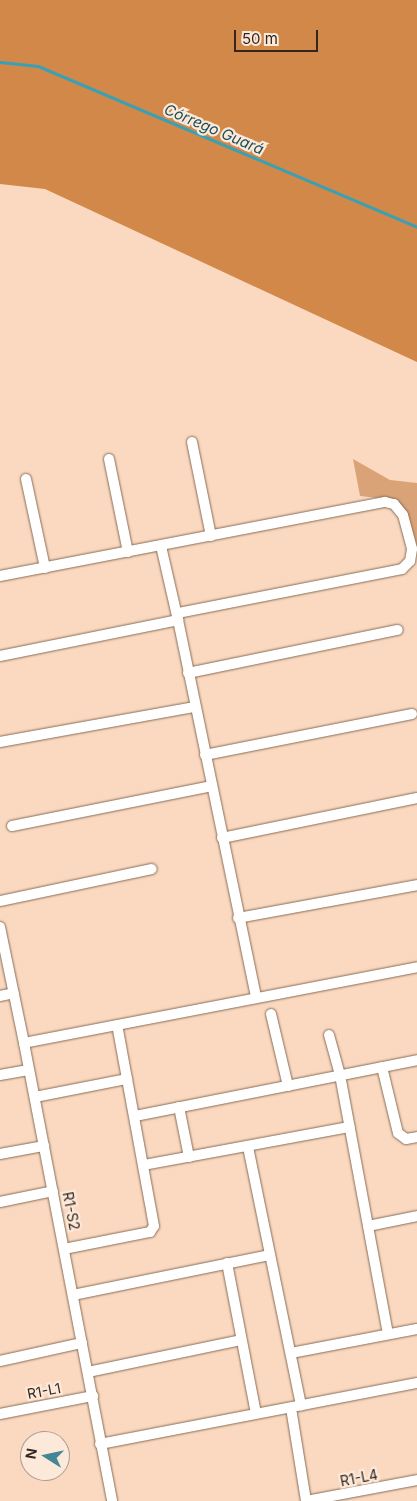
<!DOCTYPE html>
<meta charset="utf-8">
<style>
body{margin:0}
#map{position:relative;width:417px;height:1501px;overflow:hidden;background:#fad9c0;font-family:Inter,sans-serif}
div>[style]{position:absolute}
.green>*{inset:0;background:#daa377}
.forest>*{inset:0;background:#d28848}
.stream>*{height:3px;margin:-1.5px;padding:0 1.5px;transform-origin:1.5px;border-radius:1.5px;background:#3aa0b5}
.roads{filter:drop-shadow(0 0 1px #896c56) drop-shadow(0 0 1px #896c56)}
.minor>*{height:10px;margin:-5px;padding:0 5px;transform-origin:5px;border-radius:5px;background:#fff}
span{translate:-50% -50%;white-space:nowrap;text-align:center;line-height:1.15;-webkit-text-stroke:4.5px #fde9da;paint-order:stroke}
.street-label{font-size:14px;color:#33271d}
.water-label{font-size:15px;color:#144e59;font-style:italic}
.north{position:absolute;left:20px;top:1431px;width:50px;height:50px;box-sizing:border-box;background:#fde9da;border:1px solid #ac9b8e;border-radius:50%;rotate:280deg;font-size:14px;font-weight:700;line-height:20px;text-align:center;color:#33271d}
.north::after{content:'';display:block;margin:auto;width:18px;height:22px;background:#438796;clip-path:polygon(50% 0,100% 100%,50% 72%,0 100%)}
.scale{position:absolute;left:234px;top:30px;width:84px;height:22px;box-sizing:border-box;border:2px solid #33271d;border-top:0;padding-left:6px;font-size:15px;line-height:18px;white-space:nowrap;color:#33271d;-webkit-text-stroke:4px #fde9da;paint-order:stroke}
</style>
<div id="map">
<div class="green">
<div style="clip-path:polygon(353px 459px,390px 480px,417px 483px,417px 547px,414px 536px,396px 500px,360px 496px)"></div>
</div>
<div class="forest">
<div style="clip-path:polygon(0 0,417px 0,417px 362px,45px 189px,0 184px)"></div>
</div>
<div class="stream">
<div style="left:0;top:62px;width:38px;rotate:6deg"></div>
<div style="left:38px;top:66px;width:412px;rotate:23deg"></div>
</div>
<div class="roads">
<div class="minor">
<div style="left:192px;top:442px;width:96px;rotate:78.6deg"></div>
<div style="left:109px;top:459px;width:95px;rotate:78.5deg"></div>
<div style="left:26px;top:479px;width:91px;rotate:77.9deg"></div>
<div style="left:161px;top:546px;width:76px;rotate:77.1deg"></div>
<div style="left:178px;top:620px;width:386px;rotate:78.3deg"></div>
<div style="left:0;top:576px;width:392px;rotate:-10.9deg"></div>
<div style="left:385px;top:502px;width:9px;rotate:13deg"></div>
<div style="left:394px;top:504px;width:14px;rotate:51deg"></div>
<div style="left:403px;top:515px;width:35px;rotate:75deg"></div>
<div style="left:412px;top:549px;width:12px;rotate:99deg"></div>
<div style="left:410px;top:561px;width:11px;rotate:135deg"></div>
<div style="left:402px;top:569px;width:229px;rotate:168.9deg"></div>
<div style="left:0;top:656px;width:182px;rotate:-11.4deg"></div>
<div style="left:188px;top:673px;width:214px;rotate:-11.6deg"></div>
<div style="left:0;top:742px;width:198px;rotate:-10.2deg"></div>
<div style="left:205px;top:755px;width:211px;rotate:-11.2deg"></div>
<div style="left:12px;top:826px;width:204px;rotate:-11.3deg"></div>
<div style="left:222px;top:838px;width:199px;rotate:-11.6deg"></div>
<div style="left:0;top:901px;width:155px;rotate:-11.9deg"></div>
<div style="left:238px;top:918px;width:182px;rotate:-10.4deg"></div>
<div style="left:0;top:927px;width:118px;rotate:78.3deg"></div>
<div style="left:24px;top:1043px;width:466px;rotate:79.1deg"></div>
<div style="left:0;top:996px;width:14px;rotate:-12deg"></div>
<div style="left:271px;top:1014px;width:74px;rotate:76.7deg"></div>
<div style="left:329px;top:1035px;width:41px;rotate:74.6deg"></div>
<div style="left:340px;top:1075px;width:263px;rotate:79.5deg"></div>
<div style="left:24px;top:1043px;width:400px;rotate:-10.9deg"></div>
<div style="left:382px;top:1067px;width:68px;rotate:76.4deg"></div>
<div style="left:398px;top:1133px;width:10px;rotate:37deg"></div>
<div style="left:406px;top:1139px;width:11px;rotate:-10deg"></div>
<div style="left:0;top:1075px;width:29px;rotate:-10deg"></div>
<div style="left:35px;top:1097px;width:94px;rotate:-11.1deg"></div>
<div style="left:179px;top:1107px;width:51px;rotate:78.7deg"></div>
<div style="left:135px;top:1116px;width:288px;rotate:-11.2deg"></div>
<div style="left:248px;top:1147px;width:264px;rotate:78.4deg"></div>
<div style="left:0;top:1154px;width:45px;rotate:-10.3deg"></div>
<div style="left:144px;top:1165px;width:209px;rotate:-10.5deg"></div>
<div style="left:0;top:1202px;width:54px;rotate:-11.7deg"></div>
<div style="left:368px;top:1226px;width:50px;rotate:-11.5deg"></div>
<div style="left:64px;top:1249px;width:88px;rotate:-11.2deg"></div>
<div style="left:150px;top:1232px;width:7px;rotate:-56deg"></div>
<div style="left:154px;top:1226px;width:204px;rotate:-100.4deg"></div>
<div style="left:227px;top:1263px;width:153px;rotate:79.1deg"></div>
<div style="left:73px;top:1295px;width:200px;rotate:-11.5deg"></div>
<div style="left:291px;top:1353px;width:128px;rotate:-10.8deg"></div>
<div style="left:0;top:1361px;width:84px;rotate:-12.4deg"></div>
<div style="left:88px;top:1372px;width:156px;rotate:-11.8deg"></div>
<div style="left:291px;top:1408px;width:94px;rotate:80.8deg"></div>
<div style="left:0;top:1414px;width:95px;rotate:-11deg"></div>
<div style="left:100px;top:1444px;width:323px;rotate:-10.9deg"></div>
<div style="left:306px;top:1501px;width:113px;rotate:-10.7deg"></div>
</div>
</div>
<div class="street-label">
<span style="left:71px;top:1211px;rotate:79deg">R1-S2</span>
<span style="left:44px;top:1391px;rotate:-11deg">R1-L1</span>
<span style="left:359px;top:1478px;rotate:-11deg">R1-L4</span>
</div>
<div class="water-label">
<span style="left:214px;top:129px;rotate:23deg">Córrego Guará</span>
</div>
<div class="north">N</div>
<div class="scale">50 m</div>
</div>
